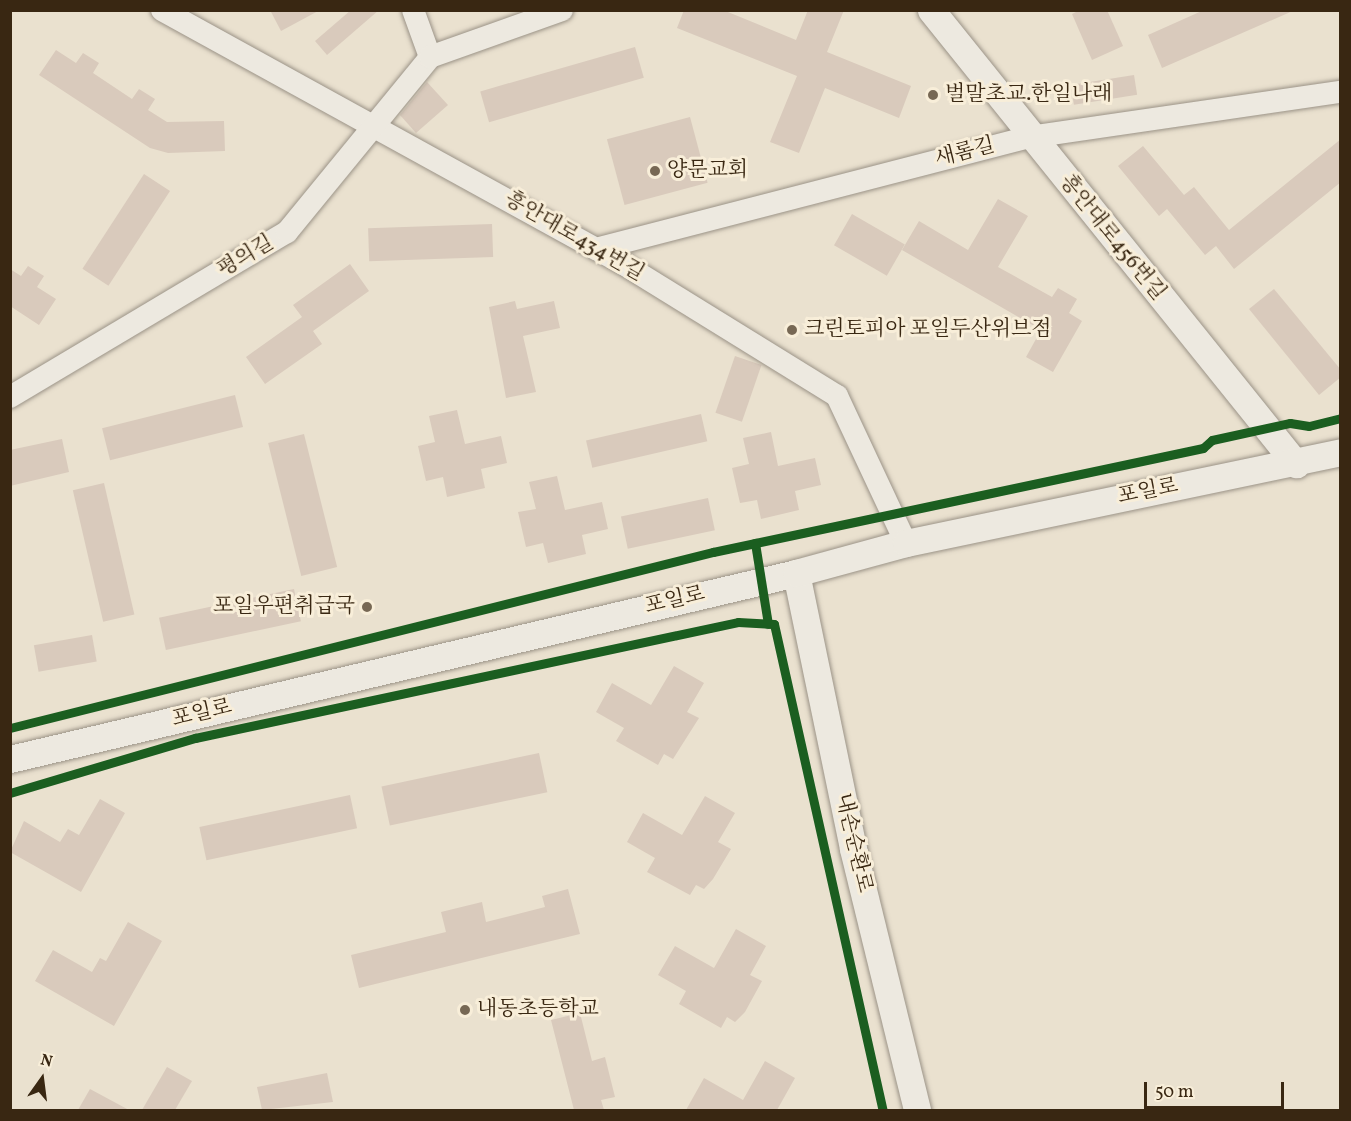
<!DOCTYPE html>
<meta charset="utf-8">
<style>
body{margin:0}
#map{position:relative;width:1351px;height:1121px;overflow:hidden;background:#eae1cf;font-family:Vollkorn,"Noto Serif KR",serif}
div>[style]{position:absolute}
.building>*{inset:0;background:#d9cabc;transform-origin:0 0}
.roads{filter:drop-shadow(0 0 2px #9b9387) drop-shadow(0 0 2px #9b9387)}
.minor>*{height:22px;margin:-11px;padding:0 11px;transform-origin:11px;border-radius:11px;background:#ede9e0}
.tertiary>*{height:27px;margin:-13.5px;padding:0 13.5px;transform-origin:13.5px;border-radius:13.5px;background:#ede9e0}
.cycleway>*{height:9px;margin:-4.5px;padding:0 4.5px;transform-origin:4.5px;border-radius:4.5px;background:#1b5e20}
.dots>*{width:16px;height:16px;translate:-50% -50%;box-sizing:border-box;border:3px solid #f8eed9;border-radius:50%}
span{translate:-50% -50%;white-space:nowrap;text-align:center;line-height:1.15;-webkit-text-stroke:6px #f8eed9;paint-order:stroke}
.poi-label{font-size:21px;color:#392712}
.left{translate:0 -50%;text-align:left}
.right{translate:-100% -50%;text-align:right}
.street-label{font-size:21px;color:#392712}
.frame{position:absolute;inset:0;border:12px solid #392712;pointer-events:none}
.north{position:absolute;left:12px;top:1049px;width:60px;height:60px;-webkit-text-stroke:4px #f8eed9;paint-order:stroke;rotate:14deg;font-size:16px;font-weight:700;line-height:24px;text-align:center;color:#392712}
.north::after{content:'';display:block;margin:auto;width:21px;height:27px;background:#392712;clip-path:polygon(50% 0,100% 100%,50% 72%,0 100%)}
.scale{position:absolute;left:1144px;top:1082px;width:140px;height:27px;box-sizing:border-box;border:3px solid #392712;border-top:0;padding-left:8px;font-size:18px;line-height:21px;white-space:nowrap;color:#392712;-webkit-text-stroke:4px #f8eed9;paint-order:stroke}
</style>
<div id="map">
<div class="building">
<div style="clip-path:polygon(270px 10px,320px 10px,281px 31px)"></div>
<div style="clip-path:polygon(351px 10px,379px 10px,327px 55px,315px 41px)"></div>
<div style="clip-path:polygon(684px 10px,723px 10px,796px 40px,808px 10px,844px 10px,827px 52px,911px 86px,899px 118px,825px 88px,799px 153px,770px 142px,797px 76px,677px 28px)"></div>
<div style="clip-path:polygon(1080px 10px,1107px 10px,1123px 46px,1092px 60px,1072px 14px)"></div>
<div style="clip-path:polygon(1204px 10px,1295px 10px,1162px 68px,1148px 35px)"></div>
<div style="left:635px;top:47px;width:32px;height:161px;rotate:74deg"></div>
<div style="clip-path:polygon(56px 50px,76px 63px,83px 53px,99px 63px,93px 73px,132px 99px,139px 89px,155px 99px,148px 110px,167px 122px,224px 121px,225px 151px,168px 153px,150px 148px,39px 75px)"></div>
<div style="left:1134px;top:75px;width:20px;height:64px;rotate:81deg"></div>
<div style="clip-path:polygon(427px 82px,448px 105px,416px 133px,400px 115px)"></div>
<div style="left:690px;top:117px;width:68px;height:86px;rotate:75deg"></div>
<div style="clip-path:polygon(1341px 139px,1341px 182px,1234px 269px,1216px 246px,1205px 255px,1167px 209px,1159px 216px,1118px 166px,1143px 146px,1184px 195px,1194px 187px,1229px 230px)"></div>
<div style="left:144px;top:174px;width:31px;height:113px;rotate:33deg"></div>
<div style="clip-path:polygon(998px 199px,1028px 216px,998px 267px,1052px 297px,1058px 288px,1077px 299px,1069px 313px,1082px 321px,1053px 372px,1026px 357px,1041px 330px,902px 250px,919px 221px,968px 250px)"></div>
<div style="left:852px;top:214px;width:61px;height:36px;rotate:30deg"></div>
<div style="left:492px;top:224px;width:33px;height:124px;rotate:88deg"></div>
<div style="clip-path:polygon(350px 264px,369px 291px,313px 331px,322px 344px,265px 384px,246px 357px,302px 317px,293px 305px)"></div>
<div style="clip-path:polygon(28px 266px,44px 276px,37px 287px,56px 299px,39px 325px,10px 306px,10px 269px,21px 276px)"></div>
<div style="clip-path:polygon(1274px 289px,1341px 370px,1341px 377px,1319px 395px,1249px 309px)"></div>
<div style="clip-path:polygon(515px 301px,517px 309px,554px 301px,560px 328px,523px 336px,536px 392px,506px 398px,489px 307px)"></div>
<div style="left:735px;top:356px;width:28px;height:60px;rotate:19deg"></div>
<div style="left:235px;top:395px;width:33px;height:137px;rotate:76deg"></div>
<div style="clip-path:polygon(457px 410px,465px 444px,501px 436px,507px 463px,481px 469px,485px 488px,447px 497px,443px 477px,426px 481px,418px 446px,435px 442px,429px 416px)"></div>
<div style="left:701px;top:414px;width:28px;height:118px;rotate:77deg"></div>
<div style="clip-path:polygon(771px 432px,778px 466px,815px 458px,821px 485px,795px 491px,799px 510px,761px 519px,757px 500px,740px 503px,732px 468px,749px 464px,743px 438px)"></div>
<div style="left:304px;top:434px;width:137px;height:37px;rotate:76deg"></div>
<div style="clip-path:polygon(62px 439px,69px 472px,10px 486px,10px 450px)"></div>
<div style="clip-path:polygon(557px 476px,565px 510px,602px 502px,608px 529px,582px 535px,586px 554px,548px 563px,543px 543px,526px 547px,518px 512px,536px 509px,529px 482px)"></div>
<div style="left:104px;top:483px;width:135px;height:32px;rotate:77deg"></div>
<div style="left:708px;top:498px;width:33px;height:89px;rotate:78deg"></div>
<div style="left:294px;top:589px;width:33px;height:138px;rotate:78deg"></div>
<div style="left:92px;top:635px;width:27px;height:59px;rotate:80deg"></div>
<div style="clip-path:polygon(674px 666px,704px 683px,687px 712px,699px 718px,673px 759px,664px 754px,658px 765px,616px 741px,624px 728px,596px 712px,612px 683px,651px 705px)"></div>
<div style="left:539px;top:753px;width:40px;height:161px;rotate:78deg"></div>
<div style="left:350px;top:795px;width:34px;height:154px;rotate:78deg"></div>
<div style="clip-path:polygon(705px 796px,735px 813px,718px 842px,731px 849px,713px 879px,704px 889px,696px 885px,690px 895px,647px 872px,655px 858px,627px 842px,643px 813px,682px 835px)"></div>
<div style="clip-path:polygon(100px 799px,125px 813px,81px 892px,10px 852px,24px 821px,60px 842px,68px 829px,79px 835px)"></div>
<div style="clip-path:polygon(568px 889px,580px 934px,359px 988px,351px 955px,446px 932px,441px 912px,482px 902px,486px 922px,545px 907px,542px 896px)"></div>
<div style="clip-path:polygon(128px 922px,162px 941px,114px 1026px,35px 981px,53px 950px,92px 972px,100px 958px,106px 961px)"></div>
<div style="clip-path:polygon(736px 929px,766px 946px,750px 975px,762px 981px,745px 1012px,735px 1022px,727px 1017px,721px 1028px,679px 1004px,686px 991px,658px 975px,675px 946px,714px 968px)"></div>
<div style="clip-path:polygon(580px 1013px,592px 1061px,605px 1057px,615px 1097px,601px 1100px,604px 1110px,574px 1110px,551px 1020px)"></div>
<div style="clip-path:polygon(765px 1061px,795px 1078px,777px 1110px,686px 1110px,704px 1078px,743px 1100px)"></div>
<div style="clip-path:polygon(167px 1067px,192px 1081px,175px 1110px,142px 1110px)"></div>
<div style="clip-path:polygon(327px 1073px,333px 1102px,262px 1110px,257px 1087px)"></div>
<div style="clip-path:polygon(90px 1089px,129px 1110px,78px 1110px)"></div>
</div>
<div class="roads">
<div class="minor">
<div style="left:162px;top:10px;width:529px;rotate:28.84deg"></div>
<div style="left:625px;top:265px;width:249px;rotate:31.7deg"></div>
<div style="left:837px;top:396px;width:162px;rotate:64.9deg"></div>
<div style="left:413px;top:10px;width:50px;rotate:70.1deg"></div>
<div style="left:596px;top:249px;width:448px;rotate:-14.5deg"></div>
<div style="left:1030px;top:137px;width:313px;rotate:-8.3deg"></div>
<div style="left:10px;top:397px;width:322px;rotate:-30.8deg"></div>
<div style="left:287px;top:232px;width:226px;rotate:-50.7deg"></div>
<div style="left:430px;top:57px;width:140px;rotate:-19.6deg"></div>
</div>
<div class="tertiary">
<div style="left:931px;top:10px;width:583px;rotate:51.2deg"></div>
<div style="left:796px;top:573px;width:282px;rotate:78.3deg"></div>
<div style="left:853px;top:849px;width:269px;rotate:76.2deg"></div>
<div style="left:10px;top:759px;width:808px;rotate:-13.31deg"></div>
<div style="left:796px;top:573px;width:114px;rotate:-15.3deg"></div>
<div style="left:906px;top:543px;width:443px;rotate:-11.8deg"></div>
</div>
</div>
<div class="cycleway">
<div style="left:755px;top:543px;width:82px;rotate:80.9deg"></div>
<div style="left:10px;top:728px;width:725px;rotate:-14.06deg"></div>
<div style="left:713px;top:552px;width:501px;rotate:-11.98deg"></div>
<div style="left:1203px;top:448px;width:12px;rotate:-42deg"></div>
<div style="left:1212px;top:440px;width:80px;rotate:-12.3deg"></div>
<div style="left:1290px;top:423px;width:19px;rotate:9deg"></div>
<div style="left:1309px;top:426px;width:32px;rotate:-14deg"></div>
<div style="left:10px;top:793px;width:193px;rotate:-16.6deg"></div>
<div style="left:195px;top:738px;width:555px;rotate:-12.06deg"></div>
<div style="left:738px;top:622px;width:36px;rotate:3deg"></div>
<div style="left:774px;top:624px;width:498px;rotate:77.4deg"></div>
</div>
<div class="dots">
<div style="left:933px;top:95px;background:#776854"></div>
<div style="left:655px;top:171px;background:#776854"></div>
<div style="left:792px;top:330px;background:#776854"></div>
<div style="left:367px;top:607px;background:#776854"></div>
<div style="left:465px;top:1010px;background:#776854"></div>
</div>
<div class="poi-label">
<span class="left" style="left:945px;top:95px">벌말초교.한일나래</span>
<span class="left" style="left:667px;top:171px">양문교회</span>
<span class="left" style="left:804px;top:330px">크린토피아 포일두산위브점</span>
<span class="right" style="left:355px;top:607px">포일우편취급국</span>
<span class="left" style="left:477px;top:1010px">내동초등학교</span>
</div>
<div class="street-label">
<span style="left:965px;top:153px;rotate:-14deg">새롬길</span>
<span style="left:574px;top:237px;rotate:30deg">흥안대로434번길</span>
<span style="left:1112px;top:238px;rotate:51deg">흥안대로456번길</span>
<span style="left:246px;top:257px;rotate:-31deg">평의길</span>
<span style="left:1148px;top:492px;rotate:-11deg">포일로</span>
<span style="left:675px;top:601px;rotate:-13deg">포일로</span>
<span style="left:202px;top:714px;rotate:-13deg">포일로</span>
<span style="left:853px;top:843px;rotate:77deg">내손순환로</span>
</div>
<div class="frame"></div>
<div class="north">N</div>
<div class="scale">50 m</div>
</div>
